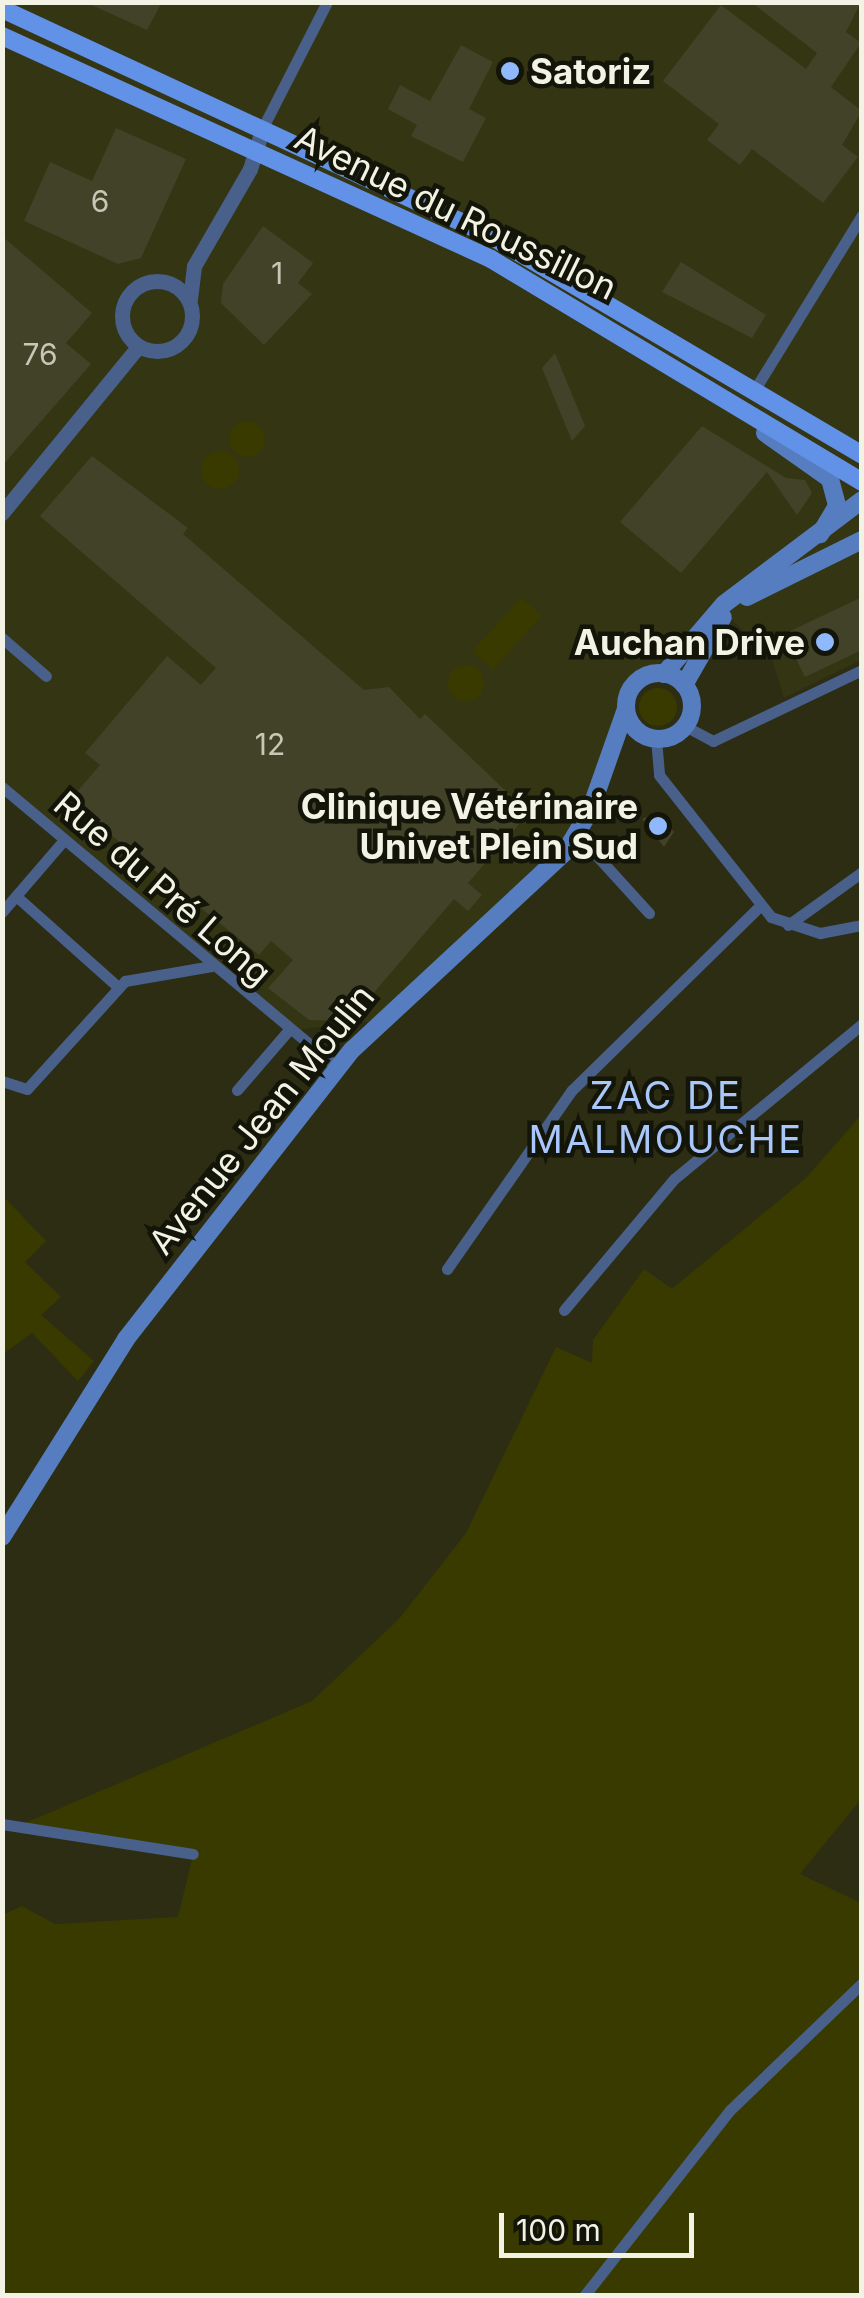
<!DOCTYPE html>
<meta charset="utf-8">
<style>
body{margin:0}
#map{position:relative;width:864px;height:2298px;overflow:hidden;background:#2c2d13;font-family:Inter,sans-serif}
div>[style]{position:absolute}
.built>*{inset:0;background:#343513}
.green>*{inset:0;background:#393a00;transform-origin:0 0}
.round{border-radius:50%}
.building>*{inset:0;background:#414228}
.minor>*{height:11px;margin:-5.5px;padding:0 5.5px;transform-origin:5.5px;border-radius:5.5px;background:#48608a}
.tertiary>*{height:15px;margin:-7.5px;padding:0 7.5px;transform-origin:7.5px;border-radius:7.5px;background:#48608a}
.tertiary>.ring{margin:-7.5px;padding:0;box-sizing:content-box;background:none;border:15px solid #48608a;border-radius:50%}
.secondary>*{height:18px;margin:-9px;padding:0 9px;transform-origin:9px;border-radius:9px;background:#567dbf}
.secondary>.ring{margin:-9px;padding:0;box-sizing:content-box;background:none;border:18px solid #567dbf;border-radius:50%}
.primary>*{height:18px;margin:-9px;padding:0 9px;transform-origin:9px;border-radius:9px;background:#6192e8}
.dots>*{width:28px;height:28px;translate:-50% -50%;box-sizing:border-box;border:5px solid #141509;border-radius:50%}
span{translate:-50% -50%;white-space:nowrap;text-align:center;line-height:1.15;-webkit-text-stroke:9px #141509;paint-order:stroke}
.number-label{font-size:30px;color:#c6c7b5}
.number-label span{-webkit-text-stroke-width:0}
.poi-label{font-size:35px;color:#f2f3e4;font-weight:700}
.left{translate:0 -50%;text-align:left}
.right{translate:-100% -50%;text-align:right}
.street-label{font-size:35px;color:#f2f3e4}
.neighbourhood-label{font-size:38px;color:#a9c7fb;letter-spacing:2.5px}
.frame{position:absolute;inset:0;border:5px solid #f2f3e4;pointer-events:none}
.scale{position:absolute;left:499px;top:2213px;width:195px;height:45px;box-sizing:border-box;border:5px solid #f2f3e4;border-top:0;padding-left:12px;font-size:30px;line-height:35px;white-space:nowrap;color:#f2f3e4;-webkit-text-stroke:8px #141509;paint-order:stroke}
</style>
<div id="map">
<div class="built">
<div style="clip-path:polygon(3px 3px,861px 3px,861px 660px,784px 698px,772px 659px,731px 619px,641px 679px,578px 834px,374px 1021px,287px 1031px,3px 787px)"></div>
</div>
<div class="green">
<div class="round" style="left:229px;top:421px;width:36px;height:36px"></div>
<div class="round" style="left:201px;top:451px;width:38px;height:38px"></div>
<div style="left:521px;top:597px;width:28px;height:73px;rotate:42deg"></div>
<div class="round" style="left:448px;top:665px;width:36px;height:36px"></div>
<div class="round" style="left:639px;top:688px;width:38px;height:38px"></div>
<div style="clip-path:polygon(861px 1115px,861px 1799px,800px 1874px,861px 1903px,861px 2295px,3px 2295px,2px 1915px,22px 1906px,55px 1924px,178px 1917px,193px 1855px,23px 1824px,312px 1701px,399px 1619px,466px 1533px,556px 1347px,592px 1363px,593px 1340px,644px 1269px,672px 1289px,806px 1178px)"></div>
<div style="clip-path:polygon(3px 1196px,46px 1241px,25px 1262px,61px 1297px,41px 1315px,94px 1361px,78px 1381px,32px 1333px,3px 1354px)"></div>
</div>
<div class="building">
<div style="clip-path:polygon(85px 2px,162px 2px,147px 30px)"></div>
<div style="clip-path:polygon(751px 2px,861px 2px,846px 32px,861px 43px,831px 87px,862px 111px,842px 145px,858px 157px,823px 203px,752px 149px,740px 165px,707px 140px,719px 124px,663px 81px,721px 5px,806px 69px,817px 53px)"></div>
<div style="clip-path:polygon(461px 45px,493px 62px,469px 109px,486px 118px,463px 162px,411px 136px,417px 125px,388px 109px,400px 85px,430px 101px)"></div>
<div style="clip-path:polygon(116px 128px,186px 159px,141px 258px,118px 264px,24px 221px,50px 162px,92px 181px)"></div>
<div style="clip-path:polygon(263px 226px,313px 263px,298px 283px,312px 294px,264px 345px,221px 303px,223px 284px)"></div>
<div style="clip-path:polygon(2px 236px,92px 313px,66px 343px,91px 364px,2px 466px)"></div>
<div style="clip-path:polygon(681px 262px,766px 315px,752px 338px,662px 292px)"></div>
<div style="clip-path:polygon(555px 353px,585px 426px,572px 441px,542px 368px)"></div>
<div style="clip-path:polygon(702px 426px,786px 478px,805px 480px,812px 493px,797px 515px,767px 472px,681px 573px,620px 522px)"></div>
<div style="clip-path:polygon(92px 456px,188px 528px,183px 534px,364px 690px,389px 687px,420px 719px,425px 714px,529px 813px,468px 883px,482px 895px,468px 911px,454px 899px,365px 1003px,337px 1021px,309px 1020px,268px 988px,293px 960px,271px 941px,259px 955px,69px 801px,100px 765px,85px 753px,167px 656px,201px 685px,216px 668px,40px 516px)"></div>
<div style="clip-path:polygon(862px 597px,862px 650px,805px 677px,784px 634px)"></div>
<div style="clip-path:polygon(657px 812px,674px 832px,664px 847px,642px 819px)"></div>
</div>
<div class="minor">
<div style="left:263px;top:127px;width:140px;rotate:-62.9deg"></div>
<div style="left:755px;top:389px;width:204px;rotate:-58.4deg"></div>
<div style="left:2px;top:638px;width:58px;rotate:40.8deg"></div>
<div style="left:685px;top:726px;width:32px;rotate:28deg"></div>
<div style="left:713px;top:741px;width:165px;rotate:-25.5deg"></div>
<div style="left:656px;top:739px;width:36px;rotate:85deg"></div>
<div style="left:659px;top:775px;width:181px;rotate:51.7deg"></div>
<div style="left:771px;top:917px;width:52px;rotate:18.1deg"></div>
<div style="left:820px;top:933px;width:43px;rotate:-10.8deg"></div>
<div style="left:2px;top:787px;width:438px;rotate:39.9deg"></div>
<div style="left:577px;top:834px;width:107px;rotate:47.7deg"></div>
<div style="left:16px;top:896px;width:135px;rotate:41.7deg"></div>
<div style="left:2px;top:912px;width:95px;rotate:-49.3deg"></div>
<div style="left:788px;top:925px;width:91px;rotate:-35.6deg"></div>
<div style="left:2px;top:1081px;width:26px;rotate:18deg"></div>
<div style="left:27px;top:1089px;width:146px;rotate:-47.8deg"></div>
<div style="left:125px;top:981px;width:88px;rotate:-9.8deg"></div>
<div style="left:237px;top:1090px;width:78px;rotate:-49.2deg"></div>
<div style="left:447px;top:1269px;width:218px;rotate:-55.1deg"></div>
<div style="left:572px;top:1090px;width:264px;rotate:-44.4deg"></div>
<div style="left:564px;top:1310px;width:171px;rotate:-50deg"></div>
<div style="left:674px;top:1179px;width:244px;rotate:-39.5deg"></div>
<div style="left:2px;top:1824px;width:193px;rotate:8.9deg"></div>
<div style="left:584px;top:2296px;width:236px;rotate:-51.9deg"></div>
<div style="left:730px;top:2110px;width:183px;rotate:-43.9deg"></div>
</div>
<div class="tertiary">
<div class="ring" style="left:122px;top:281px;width:55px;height:55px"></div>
<div style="left:190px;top:299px;width:33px;rotate:-83deg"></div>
<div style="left:194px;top:266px;width:112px;rotate:-60deg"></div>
<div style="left:250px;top:169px;width:44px;rotate:-72.8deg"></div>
<div style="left:2px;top:513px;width:213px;rotate:-50.7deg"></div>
</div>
<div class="secondary">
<div style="left:765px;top:433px;width:80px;rotate:35.3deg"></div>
<div style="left:830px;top:479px;width:28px;rotate:75deg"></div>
<div style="left:837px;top:506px;width:33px;rotate:121deg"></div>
<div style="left:747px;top:597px;width:128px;rotate:-26.4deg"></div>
<div class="ring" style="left:626px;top:673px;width:48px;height:48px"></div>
<div style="left:664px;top:674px;width:92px;rotate:-49.4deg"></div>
<div style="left:724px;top:604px;width:173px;rotate:-37deg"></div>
<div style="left:684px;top:685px;width:78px;rotate:-60.2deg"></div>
<div style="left:2px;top:1537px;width:234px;rotate:-57.9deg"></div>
<div style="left:126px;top:1339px;width:367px;rotate:-52deg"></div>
<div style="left:352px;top:1050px;width:291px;rotate:-42.9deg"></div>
<div style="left:565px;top:852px;width:48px;rotate:-58.6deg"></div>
<div style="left:590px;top:811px;width:108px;rotate:-70.6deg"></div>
</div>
<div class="primary">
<div style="left:2px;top:9px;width:537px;rotate:24.89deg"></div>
<div style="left:489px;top:235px;width:433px;rotate:30.5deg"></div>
<div style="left:2px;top:36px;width:537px;rotate:24.51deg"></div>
<div style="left:491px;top:259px;width:433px;rotate:31deg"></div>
</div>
<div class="dots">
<div style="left:510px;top:71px;background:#90b8fd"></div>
<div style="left:825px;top:642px;background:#90b8fd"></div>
<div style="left:658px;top:826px;background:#90b8fd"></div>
</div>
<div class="number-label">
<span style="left:100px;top:201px">6</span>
<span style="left:277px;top:273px">1</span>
<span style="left:40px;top:354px">76</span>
<span style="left:270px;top:744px">12</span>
</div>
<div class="poi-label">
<span class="left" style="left:530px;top:71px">Satoriz</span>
<span class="right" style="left:805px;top:642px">Auchan Drive</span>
<span class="right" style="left:638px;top:826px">Clinique Vétérinaire<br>Univet Plein Sud</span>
</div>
<div class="street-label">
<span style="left:456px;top:212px;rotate:26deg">Avenue du Roussillon</span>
<span style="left:163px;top:888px;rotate:41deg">Rue du Pré Long</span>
<span style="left:261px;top:1119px;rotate:-51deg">Avenue Jean Moulin</span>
</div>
<div class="neighbourhood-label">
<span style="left:666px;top:1118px">ZAC DE<br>MALMOUCHE</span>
</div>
<div class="frame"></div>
<div class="scale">100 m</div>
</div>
